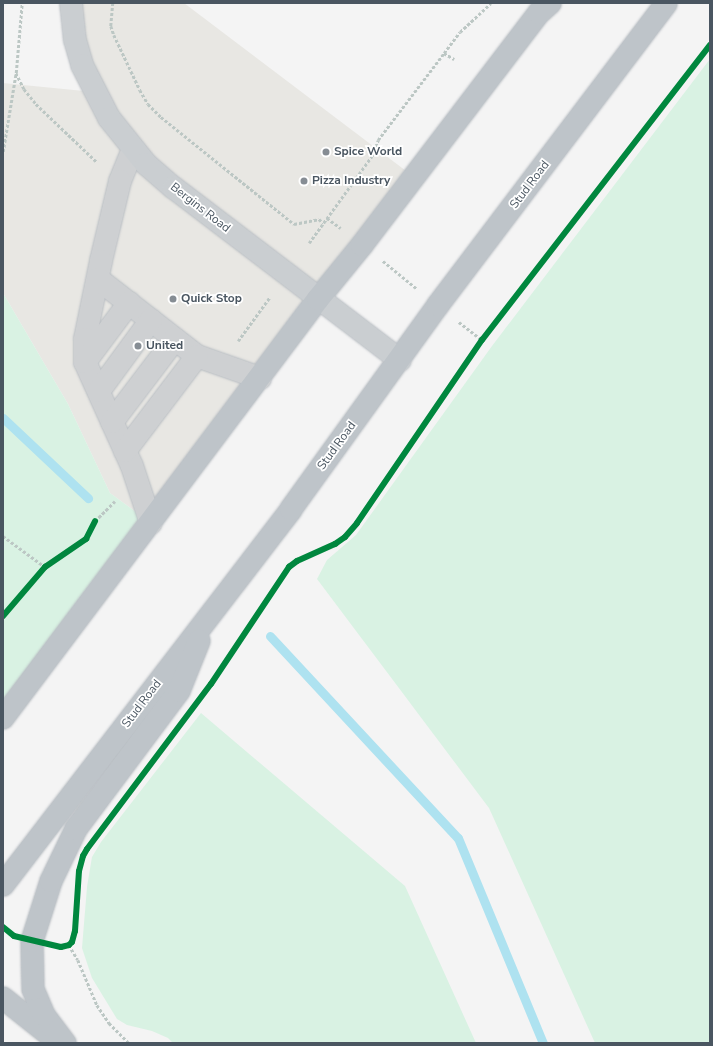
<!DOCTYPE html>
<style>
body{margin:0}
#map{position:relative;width:713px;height:1046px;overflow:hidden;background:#f4f4f4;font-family:"Nunito Sans",sans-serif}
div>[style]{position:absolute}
.commercial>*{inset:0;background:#e8e7e3}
.green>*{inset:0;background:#d9f2e3}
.stream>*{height:9px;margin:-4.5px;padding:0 4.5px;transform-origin:4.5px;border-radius:4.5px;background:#aee2f0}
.path>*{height:2.5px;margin-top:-1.25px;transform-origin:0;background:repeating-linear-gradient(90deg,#bcc7c4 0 3px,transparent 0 5px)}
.roads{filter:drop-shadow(0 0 1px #b9bec3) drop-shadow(0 0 1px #b9bec3)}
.minor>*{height:22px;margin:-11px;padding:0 11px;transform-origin:11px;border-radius:11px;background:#ced0d2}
.major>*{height:22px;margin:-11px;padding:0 11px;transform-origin:11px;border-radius:11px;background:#caced1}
.highway>*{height:22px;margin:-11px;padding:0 11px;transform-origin:11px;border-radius:11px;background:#bec4c9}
.cycleway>*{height:6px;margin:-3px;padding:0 3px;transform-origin:3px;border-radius:3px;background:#00873e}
.dots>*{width:11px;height:11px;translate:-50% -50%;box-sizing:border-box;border:2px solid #fff;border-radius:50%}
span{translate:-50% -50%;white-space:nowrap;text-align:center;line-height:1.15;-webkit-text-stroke:3.5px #fff;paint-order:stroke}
.poi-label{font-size:12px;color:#4a5661;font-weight:700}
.left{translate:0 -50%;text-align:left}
.street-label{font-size:12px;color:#4a5661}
.frame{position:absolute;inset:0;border:4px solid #4a5661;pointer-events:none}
</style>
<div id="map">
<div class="commercial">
<div style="clip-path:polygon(71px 3px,184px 3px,414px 177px,151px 523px,110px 493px,68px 404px,3px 293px,3px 83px,94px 92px)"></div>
</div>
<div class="green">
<div style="clip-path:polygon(710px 59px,710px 1043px,595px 1043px,489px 808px,317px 579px,327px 560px,356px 535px,492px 346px)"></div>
<div style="clip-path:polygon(3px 293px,68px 404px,110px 493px,151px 523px,3px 718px)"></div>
<div style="clip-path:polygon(201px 713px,405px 886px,476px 1043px,173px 1043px,168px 1038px,152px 1031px,127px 1025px,117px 1019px,92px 978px,82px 948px,87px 887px,92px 857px,101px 842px)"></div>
</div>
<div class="stream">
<div style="left:3px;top:418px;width:117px;rotate:43.3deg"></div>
<div style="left:270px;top:636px;width:276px;rotate:47.1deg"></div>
<div style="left:458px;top:838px;width:222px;rotate:67.5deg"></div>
</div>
<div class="path">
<div style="left:113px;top:3px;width:23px;rotate:95deg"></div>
<div style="left:111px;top:26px;width:9px;rotate:72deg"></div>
<div style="left:114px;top:35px;width:61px;rotate:64.7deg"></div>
<div style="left:140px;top:90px;width:16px;rotate:60deg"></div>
<div style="left:148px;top:104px;width:18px;rotate:45deg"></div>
<div style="left:161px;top:117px;width:171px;rotate:38.8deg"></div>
<div style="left:294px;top:224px;width:25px;rotate:-11deg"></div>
<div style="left:319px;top:219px;width:6px;rotate:45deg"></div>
<div style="left:444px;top:53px;width:12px;rotate:31deg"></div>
<div style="left:16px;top:73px;width:70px;rotate:-85.1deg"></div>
<div style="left:3px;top:152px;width:80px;rotate:-80.7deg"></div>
<div style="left:16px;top:73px;width:18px;rotate:63deg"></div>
<div style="left:24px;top:89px;width:19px;rotate:51deg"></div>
<div style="left:36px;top:104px;width:84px;rotate:43.6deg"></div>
<div style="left:327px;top:218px;width:17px;rotate:36deg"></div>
<div style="left:309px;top:243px;width:107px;rotate:-54.1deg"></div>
<div style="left:372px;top:156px;width:17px;rotate:-69deg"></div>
<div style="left:378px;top:140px;width:109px;rotate:-52.8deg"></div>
<div style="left:444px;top:53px;width:26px;rotate:-53deg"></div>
<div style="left:460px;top:32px;width:42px;rotate:-43.1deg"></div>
<div style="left:383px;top:261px;width:43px;rotate:39.3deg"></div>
<div style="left:459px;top:322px;width:29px;rotate:38deg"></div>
<div style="left:238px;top:341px;width:54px;rotate:-54deg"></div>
<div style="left:95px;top:521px;width:28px;rotate:-45deg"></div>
<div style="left:3px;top:536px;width:52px;rotate:36.4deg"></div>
<div style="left:69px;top:945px;width:17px;rotate:59deg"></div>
<div style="left:78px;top:960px;width:49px;rotate:67.1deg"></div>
<div style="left:97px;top:1005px;width:22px;rotate:56deg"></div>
<div style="left:109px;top:1023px;width:28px;rotate:45deg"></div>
</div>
<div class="roads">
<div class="minor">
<div style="left:133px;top:149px;width:35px;rotate:112deg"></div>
<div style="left:120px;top:181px;width:82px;rotate:103.4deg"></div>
<div style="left:101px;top:261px;width:80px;rotate:101.6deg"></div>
<div style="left:85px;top:339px;width:23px;rotate:90deg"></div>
<div style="left:85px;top:362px;width:114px;rotate:65.7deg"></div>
<div style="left:132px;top:466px;width:60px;rotate:71.6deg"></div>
<div style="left:98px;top:279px;width:125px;rotate:37.9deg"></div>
<div style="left:197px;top:356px;width:67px;rotate:19.2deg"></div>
<div style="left:85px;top:362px;width:74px;rotate:-53.3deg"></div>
<div style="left:99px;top:391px;width:88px;rotate:-53.8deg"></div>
<div style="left:112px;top:422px;width:104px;rotate:-52.8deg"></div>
<div style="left:125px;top:451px;width:119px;rotate:-52.8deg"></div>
</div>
<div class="major">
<div style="left:71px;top:3px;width:37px;rotate:84deg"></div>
<div style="left:75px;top:40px;width:26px;rotate:74deg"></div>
<div style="left:82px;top:65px;width:59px;rotate:63deg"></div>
<div style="left:109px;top:118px;width:59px;rotate:51.2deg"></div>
<div style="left:146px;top:164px;width:37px;rotate:41deg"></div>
<div style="left:174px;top:188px;width:284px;rotate:37.3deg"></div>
</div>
<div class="highway">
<div style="left:3px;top:718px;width:524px;rotate:-53.06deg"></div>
<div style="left:318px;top:299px;width:70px;rotate:-50.8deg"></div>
<div style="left:362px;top:245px;width:292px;rotate:-52.7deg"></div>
<div style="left:539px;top:13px;width:15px;rotate:-42deg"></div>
<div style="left:3px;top:885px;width:474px;rotate:-52.5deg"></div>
<div style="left:291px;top:509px;width:251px;rotate:-54.2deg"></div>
<div style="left:438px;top:305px;width:378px;rotate:-52.9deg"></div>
<div style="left:3px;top:998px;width:63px;rotate:38.5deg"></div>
<div style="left:65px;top:1043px;width:35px;rotate:-127deg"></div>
<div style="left:44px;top:1015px;width:28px;rotate:-113deg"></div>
<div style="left:33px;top:989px;width:48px;rotate:-91.2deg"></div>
<div style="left:32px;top:941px;width:63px;rotate:-72.4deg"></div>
<div style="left:51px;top:881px;width:58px;rotate:-64.3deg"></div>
<div style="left:76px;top:829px;width:172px;rotate:-53.3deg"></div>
<div style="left:179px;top:691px;width:54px;rotate:-68.2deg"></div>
</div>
</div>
<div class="cycleway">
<div style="left:3px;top:616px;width:65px;rotate:-49.4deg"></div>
<div style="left:45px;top:567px;width:50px;rotate:-34.3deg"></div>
<div style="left:86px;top:539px;width:20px;rotate:-63deg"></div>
<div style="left:3px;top:927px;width:14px;rotate:39deg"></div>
<div style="left:14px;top:936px;width:48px;rotate:13.2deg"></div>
<div style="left:61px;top:947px;width:8px;rotate:-14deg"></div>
<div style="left:69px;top:945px;width:4px;rotate:-45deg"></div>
<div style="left:72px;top:942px;width:11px;rotate:-75deg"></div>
<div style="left:75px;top:931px;width:60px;rotate:-86.2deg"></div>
<div style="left:79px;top:871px;width:16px;rotate:-75deg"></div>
<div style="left:83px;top:856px;width:8px;rotate:-60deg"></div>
<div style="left:87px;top:849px;width:206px;rotate:-53.1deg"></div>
<div style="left:211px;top:684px;width:141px;rotate:-56.3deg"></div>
<div style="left:289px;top:567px;width:10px;rotate:-37deg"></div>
<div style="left:297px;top:561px;width:42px;rotate:-24.1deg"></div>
<div style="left:335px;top:544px;width:12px;rotate:-35deg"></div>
<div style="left:345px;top:537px;width:18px;rotate:-49deg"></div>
<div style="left:357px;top:523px;width:222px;rotate:-55.7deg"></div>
<div style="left:482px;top:340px;width:373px;rotate:-52.3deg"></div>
</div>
<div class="dots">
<div style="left:326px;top:152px;background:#868d94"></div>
<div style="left:304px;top:181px;background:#868d94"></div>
<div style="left:173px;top:299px;background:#868d94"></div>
<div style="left:138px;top:346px;background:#868d94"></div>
</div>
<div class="poi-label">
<span class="left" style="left:334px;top:152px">Spice World</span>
<span class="left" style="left:312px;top:181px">Pizza Industry</span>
<span class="left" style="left:181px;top:299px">Quick Stop</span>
<span class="left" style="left:146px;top:346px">United</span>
</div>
<div class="street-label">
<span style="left:530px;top:185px;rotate:-53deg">Stud Road</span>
<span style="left:200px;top:208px;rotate:38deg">Bergins Road</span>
<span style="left:337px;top:446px;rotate:-54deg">Stud Road</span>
<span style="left:142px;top:704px;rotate:-53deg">Stud Road</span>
</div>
<div class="frame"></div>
</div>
